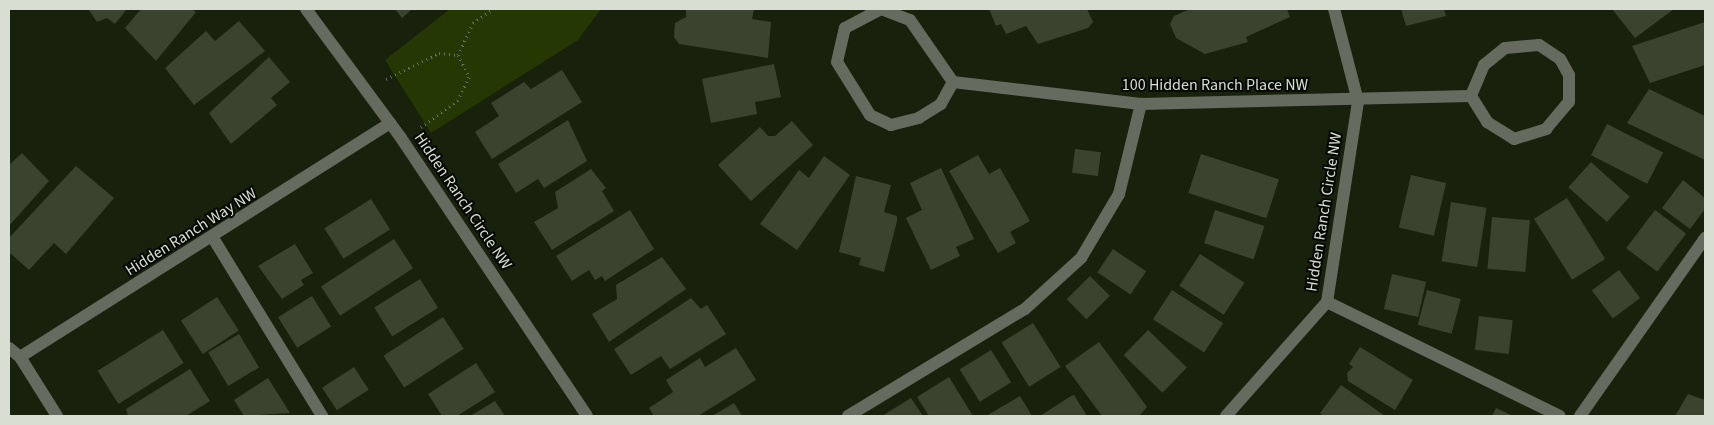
<!DOCTYPE html>
<style>
body{margin:0}
#map{position:relative;width:1714px;height:425px;overflow:hidden;background:#18210c;font-family:"Source Sans 3",sans-serif}
div>[style]{position:absolute}
.green>*{inset:0;background:#253703}
.building>*{inset:0;background:#39432d;transform-origin:0 0}
.path>*{height:3px;margin-top:-1.5px;transform-origin:0;background:repeating-linear-gradient(90deg,#68705f 0 1px,transparent 0 5px)}
.minor>*{height:12px;margin:-6px;padding:0 6px;transform-origin:6px;border-radius:6px;background:#666b60}
span{translate:-50% -50%;white-space:nowrap;text-align:center;line-height:1.15;-webkit-text-stroke:4px #060903;paint-order:stroke}
.street-label{font-size:16px;color:#d8dfd2}
.frame{position:absolute;inset:0;border:10px solid #d8dfd2;pointer-events:none}
</style>
<div id="map">
<div class="green">
<div style="clip-path:polygon(450px 9px,601px 9px,578px 40px,431px 133px,385px 60px)"></div>
</div>
<div class="building">
<div style="clip-path:polygon(88px 9px,127px 9px,115px 24px,107px 18px,97px 22px)"></div>
<div style="clip-path:polygon(141px 9px,192px 9px,196px 12px,156px 61px,125px 28px)"></div>
<div style="clip-path:polygon(395px 9px,412px 9px,402px 18px)"></div>
<div style="clip-path:polygon(686px 9px,754px 9px,752px 19px,771px 22px,768px 58px,679px 44px,674px 37px,675px 23px,686px 17px)"></div>
<div style="clip-path:polygon(989px 9px,1087px 9px,1093px 22px,1088px 28px,1038px 44px,1026px 26px,1006px 34px,1001px 24px,996px 26px)"></div>
<div style="clip-path:polygon(1190px 9px,1287px 9px,1290px 17px,1246px 37px,1248px 42px,1205px 54px,1176px 38px,1170px 24px,1174px 16px)"></div>
<div style="clip-path:polygon(1401px 9px,1444px 9px,1446px 16px,1406px 26px)"></div>
<div style="clip-path:polygon(1612px 9px,1674px 9px,1635px 38px)"></div>
<div style="clip-path:polygon(239px 21px,265px 51px,194px 105px,165px 68px,206px 31px,215px 41px)"></div>
<div style="clip-path:polygon(1705px 22px,1705px 65px,1650px 83px,1632px 46px)"></div>
<div style="clip-path:polygon(269px 57px,290px 82px,271px 98px,277px 105px,231px 144px,209px 113px)"></div>
<div style="clip-path:polygon(774px 64px,781px 97px,755px 102px,757px 114px,711px 123px,702px 79px)"></div>
<div style="clip-path:polygon(562px 70px,582px 102px,492px 159px,475px 132px,499px 116px,491px 103px,524px 82px,531px 89px)"></div>
<div style="clip-path:polygon(1649px 89px,1705px 116px,1705px 160px,1627px 123px)"></div>
<div style="clip-path:polygon(568px 120px,587px 161px,544px 188px,538px 179px,516px 193px,498px 164px)"></div>
<div style="clip-path:polygon(792px 121px,813px 145px,751px 201px,718px 165px,760px 127px,768px 136px,775px 136px)"></div>
<div style="left:1607px;top:124px;width:63px;height:35px;rotate:27deg"></div>
<div style="left:1075px;top:149px;width:26px;height:24px;rotate:7deg"></div>
<div style="clip-path:polygon(22px 153px,49px 181px,9px 226px,9px 165px)"></div>
<div style="left:1201px;top:154px;width:82px;height:41px;rotate:18deg"></div>
<div style="clip-path:polygon(978px 155px,989px 174px,1000px 168px,1030px 221px,1010px 232px,1016px 243px,998px 253px,949px 171px)"></div>
<div style="clip-path:polygon(824px 156px,850px 175px,797px 250px,760px 224px,799px 170px,809px 178px)"></div>
<div style="left:1591px;top:162px;width:52px;height:34px;rotate:42deg"></div>
<div style="clip-path:polygon(76px 166px,114px 198px,66px 254px,54px 243px,29px 270px,9px 252px,9px 238px)"></div>
<div style="clip-path:polygon(941px 168px,974px 239px,956px 247px,960px 256px,931px 270px,906px 218px,922px 210px,910px 183px)"></div>
<div style="clip-path:polygon(591px 169px,606px 188px,602px 191px,614px 211px,552px 250px,534px 222px,558px 208px,555px 192px)"></div>
<div style="left:1411px;top:175px;width:36px;height:54px;rotate:13deg"></div>
<div style="clip-path:polygon(856px 176px,891px 185px,884px 212px,897px 216px,897px 221px,884px 272px,859px 265px,861px 258px,839px 252px)"></div>
<div style="clip-path:polygon(1683px 180px,1705px 198px,1705px 209px,1690px 229px,1662px 208px)"></div>
<div style="left:1567px;top:198px;width:72px;height:39px;rotate:58deg"></div>
<div style="left:371px;top:199px;width:36px;height:55px;rotate:58deg"></div>
<div style="left:1451px;top:202px;width:36px;height:60px;rotate:9deg"></div>
<div style="clip-path:polygon(630px 210px,654px 249px,605px 281px,602px 276px,595px 280px,589px 270px,572px 281px,556px 256px)"></div>
<div style="left:1215px;top:210px;width:52px;height:35px;rotate:18deg"></div>
<div style="left:1655px;top:210px;width:39px;height:48px;rotate:37deg"></div>
<div style="left:1492px;top:217px;width:38px;height:52px;rotate:5deg"></div>
<div style="left:394px;top:239px;width:35px;height:87px;rotate:57deg"></div>
<div style="clip-path:polygon(295px 244px,313px 273px,301px 280px,304px 285px,282px 299px,258px 266px)"></div>
<div style="left:1113px;top:249px;width:40px;height:28px;rotate:34deg"></div>
<div style="left:1200px;top:254px;width:53px;height:38px;rotate:33deg"></div>
<div style="clip-path:polygon(662px 257px,686px 289px,609px 342px,592px 314px,617px 299px,616px 285px)"></div>
<div style="left:1619px;top:270px;width:35px;height:34px;rotate:53deg"></div>
<div style="left:1392px;top:274px;width:35px;height:36px;rotate:13deg"></div>
<div style="left:1090px;top:276px;width:28px;height:33px;rotate:45deg"></div>
<div style="left:420px;top:279px;width:34px;height:54px;rotate:58deg"></div>
<div style="left:1172px;top:290px;width:61px;height:35px;rotate:33deg"></div>
<div style="left:1427px;top:290px;width:35px;height:36px;rotate:15deg"></div>
<div style="left:312px;top:296px;width:36px;height:40px;rotate:58deg"></div>
<div style="left:217px;top:297px;width:40px;height:43px;rotate:57deg"></div>
<div style="clip-path:polygon(691px 298px,701px 309px,707px 305px,726px 334px,670px 369px,661px 356px,631px 375px,614px 349px)"></div>
<div style="left:1479px;top:316px;width:34px;height:34px;rotate:7deg"></div>
<div style="left:443px;top:317px;width:38px;height:71px;rotate:57deg"></div>
<div style="left:1033px;top:323px;width:52px;height:37px;rotate:58deg"></div>
<div style="left:163px;top:330px;width:39px;height:77px;rotate:58deg"></div>
<div style="left:1148px;top:330px;width:54px;height:35px;rotate:44deg"></div>
<div style="left:239px;top:334px;width:39px;height:36px;rotate:59deg"></div>
<div style="clip-path:polygon(1099px 342px,1147px 407px,1139px 416px,1102px 416px,1065px 366px)"></div>
<div style="clip-path:polygon(1360px 347px,1413px 380px,1395px 410px,1348px 381px,1347px 373px,1353px 367px,1349px 364px)"></div>
<div style="clip-path:polygon(736px 348px,756px 380px,698px 416px,654px 416px,649px 408px,673px 392px,666px 380px,700px 358px,705px 367px)"></div>
<div style="left:991px;top:350px;width:38px;height:37px;rotate:58deg"></div>
<div style="clip-path:polygon(476px 363px,495px 392px,457px 416px,442px 416px,428px 394px)"></div>
<div style="left:354px;top:367px;width:27px;height:38px;rotate:57deg"></div>
<div style="clip-path:polygon(190px 369px,210px 401px,186px 416px,128px 416px,126px 409px)"></div>
<div style="clip-path:polygon(949px 377px,973px 416px,929px 416px,917px 397px)"></div>
<div style="clip-path:polygon(268px 378px,290px 413px,244px 416px,234px 400px)"></div>
<div style="clip-path:polygon(1341px 385px,1385px 416px,1323px 416px,1320px 413px)"></div>
<div style="clip-path:polygon(1688px 394px,1705px 400px,1705px 416px,1675px 416px)"></div>
<div style="clip-path:polygon(1074px 395px,1087px 416px,1040px 416px,1071px 396px)"></div>
<div style="clip-path:polygon(1020px 396px,1032px 416px,986px 416px)"></div>
<div style="clip-path:polygon(911px 398px,923px 416px,882px 416px)"></div>
<div style="clip-path:polygon(495px 401px,505px 416px,470px 416px)"></div>
<div style="clip-path:polygon(734px 403px,742px 416px,712px 416px)"></div>
<div style="clip-path:polygon(1496px 408px,1513px 416px,1492px 416px)"></div>
</div>
<div class="path">
<div style="left:458px;top:55px;width:35px;rotate:-65deg"></div>
<div style="left:473px;top:23px;width:24px;rotate:-35deg"></div>
<div style="left:386px;top:79px;width:59px;rotate:-26.1deg"></div>
<div style="left:439px;top:53px;width:19px;rotate:6deg"></div>
<div style="left:458px;top:55px;width:25px;rotate:63deg"></div>
<div style="left:469px;top:77px;width:25px;rotate:116deg"></div>
<div style="left:458px;top:100px;width:46px;rotate:143.9deg"></div>
</div>
<div class="minor">
<div style="left:306px;top:9px;width:160px;rotate:53.6deg"></div>
<div style="left:401px;top:138px;width:334px;rotate:56.2deg"></div>
<div style="left:953px;top:82px;width:25px;rotate:119deg"></div>
<div style="left:941px;top:104px;width:26px;rotate:148deg"></div>
<div style="left:919px;top:118px;width:29px;rotate:166deg"></div>
<div style="left:891px;top:125px;width:23px;rotate:-155deg"></div>
<div style="left:870px;top:115px;width:62px;rotate:-121.9deg"></div>
<div style="left:837px;top:62px;width:35px;rotate:-77deg"></div>
<div style="left:845px;top:28px;width:41px;rotate:-27.8deg"></div>
<div style="left:881px;top:9px;width:31px;rotate:21deg"></div>
<div style="left:910px;top:20px;width:75px;rotate:55.3deg"></div>
<div style="left:953px;top:82px;width:189px;rotate:6.7deg"></div>
<div style="left:1141px;top:104px;width:330px;rotate:-1.4deg"></div>
<div style="left:1471px;top:96px;width:31px;rotate:58deg"></div>
<div style="left:1487px;top:122px;width:32px;rotate:32deg"></div>
<div style="left:1514px;top:139px;width:34px;rotate:-17deg"></div>
<div style="left:1546px;top:129px;width:35px;rotate:-50deg"></div>
<div style="left:1569px;top:102px;width:27px;rotate:-90deg"></div>
<div style="left:1569px;top:75px;width:18px;rotate:-119deg"></div>
<div style="left:1560px;top:59px;width:25px;rotate:-146deg"></div>
<div style="left:1539px;top:45px;width:34px;rotate:175deg"></div>
<div style="left:1505px;top:48px;width:27px;rotate:141deg"></div>
<div style="left:1484px;top:65px;width:34px;rotate:113deg"></div>
<div style="left:213px;top:238px;width:209px;rotate:58.5deg"></div>
<div style="left:1327px;top:302px;width:259px;rotate:26.1deg"></div>
<div style="left:9px;top:348px;width:14px;rotate:39deg"></div>
<div style="left:20px;top:357px;width:438px;rotate:-32.3deg"></div>
<div style="left:20px;top:357px;width:70px;rotate:57.9deg"></div>
<div style="left:848px;top:416px;width:207px;rotate:-31.2deg"></div>
<div style="left:1025px;top:309px;width:76px;rotate:-42.3deg"></div>
<div style="left:1081px;top:258px;width:74px;rotate:-59.3deg"></div>
<div style="left:1119px;top:194px;width:93px;rotate:-76.3deg"></div>
<div style="left:1226px;top:416px;width:152px;rotate:-48.5deg"></div>
<div style="left:1327px;top:302px;width:203px;rotate:-81.2deg"></div>
<div style="left:1358px;top:101px;width:95px;rotate:-104.6deg"></div>
<div style="left:1580px;top:416px;width:218px;rotate:-54.9deg"></div>
</div>
<div class="street-label">
<span style="left:1215px;top:85px">100 Hidden Ranch Place NW</span>
<span style="left:463px;top:201px;rotate:56deg">Hidden Ranch Circle NW</span>
<span style="left:1324px;top:212px;rotate:-81deg">Hidden Ranch Circle NW</span>
<span style="left:191px;top:232px;rotate:-32deg">Hidden Ranch Way NW</span>
</div>
<div class="frame"></div>
</div>
